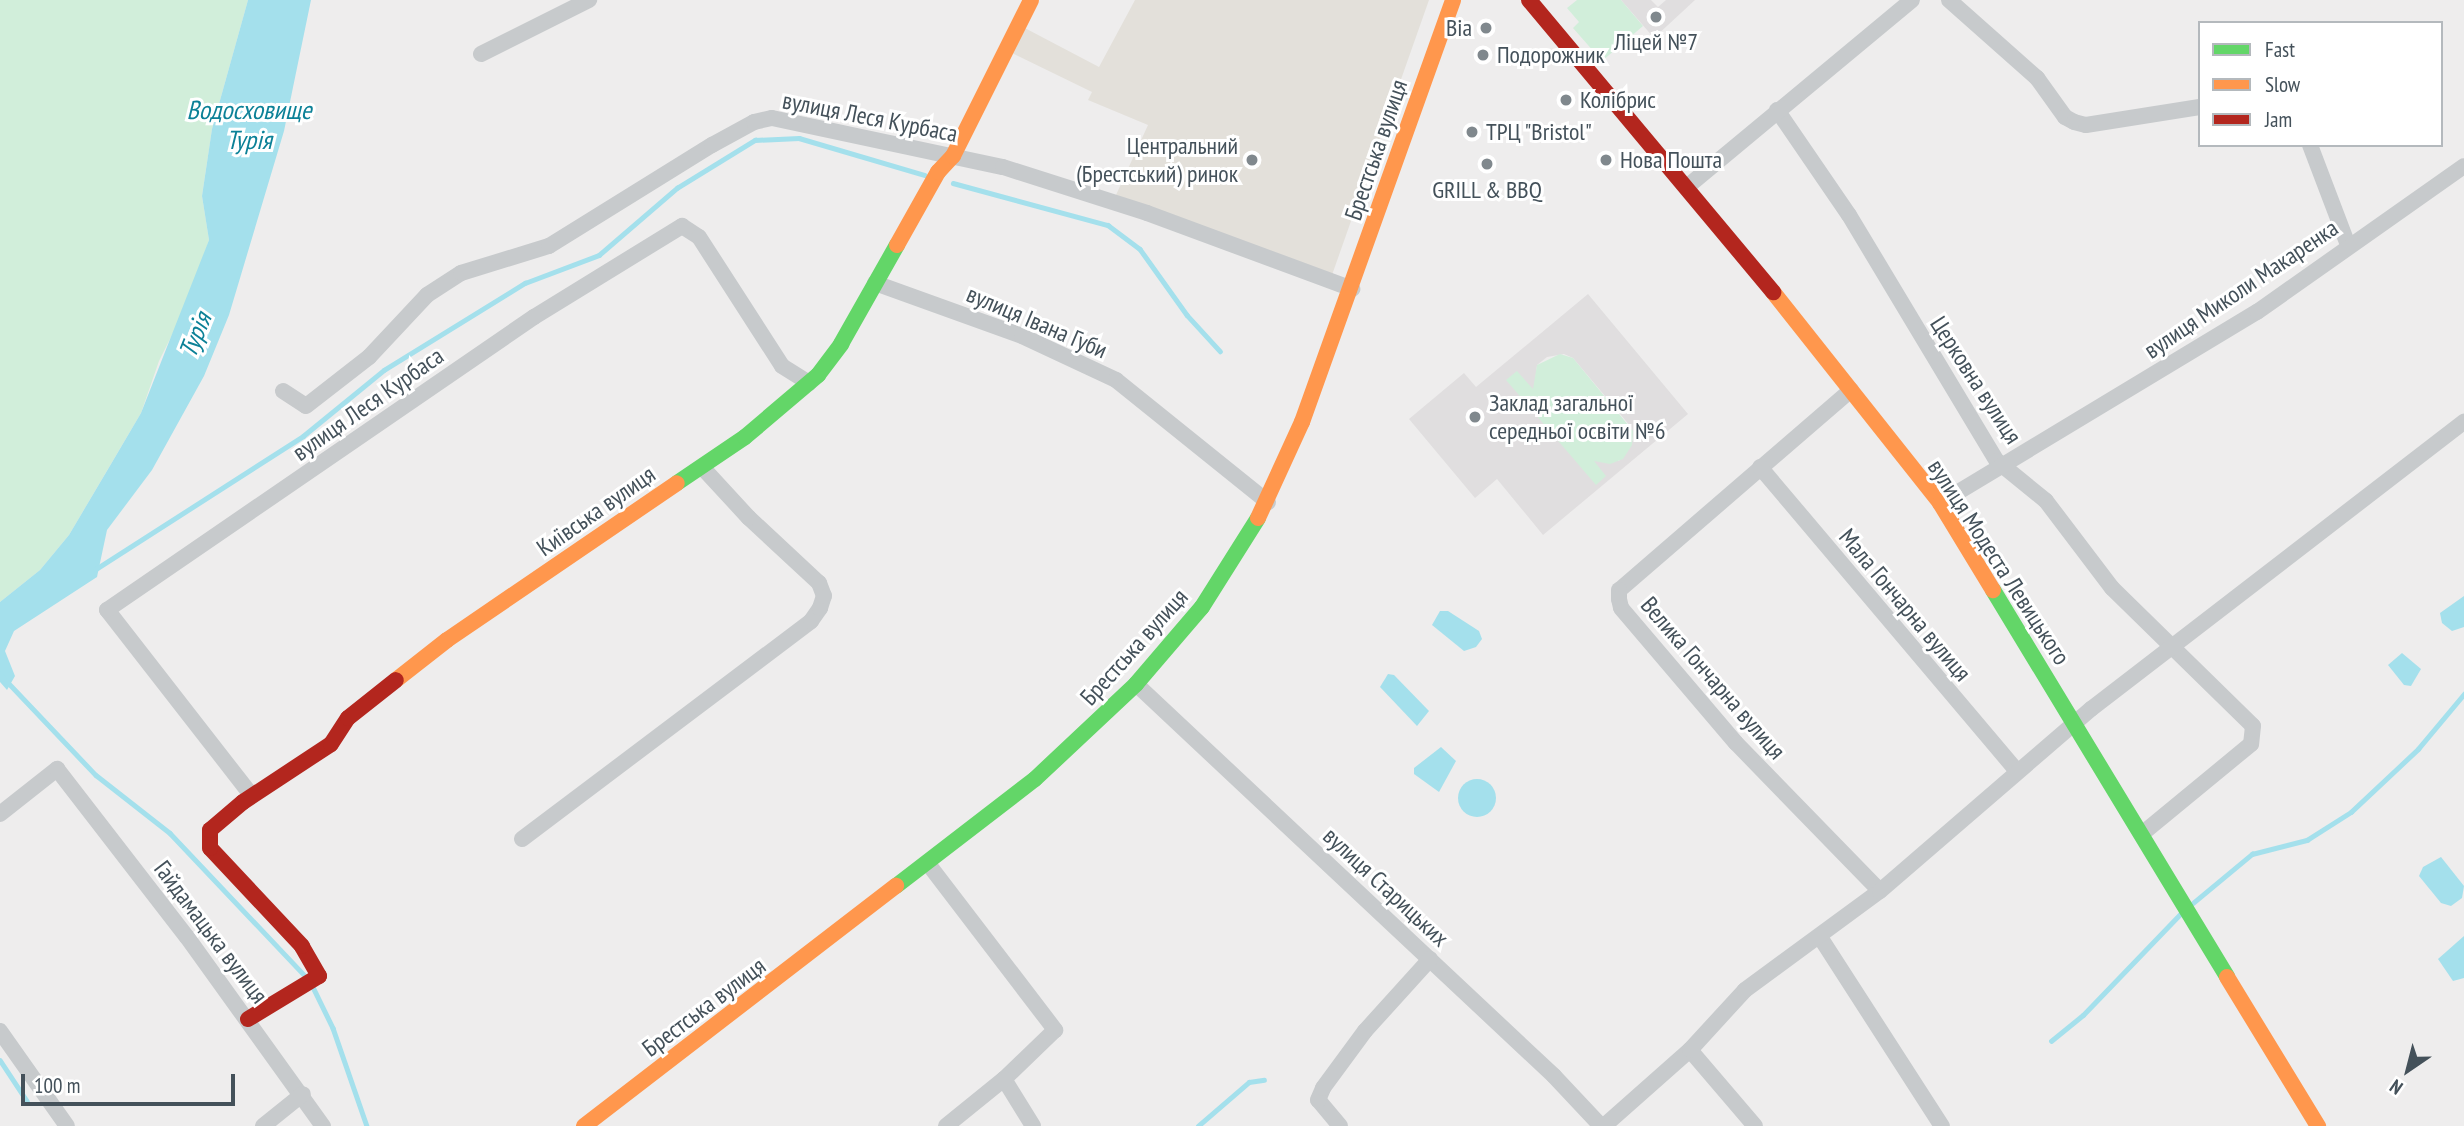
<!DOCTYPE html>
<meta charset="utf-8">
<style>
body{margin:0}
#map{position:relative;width:2464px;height:1126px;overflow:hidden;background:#eeeded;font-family:"PT Sans Narrow",sans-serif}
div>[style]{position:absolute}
.commercial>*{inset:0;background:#e3e0da}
.education>*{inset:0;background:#e0dedf}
.green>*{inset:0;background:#d1eeda}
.water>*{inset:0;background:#a4e0ec}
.round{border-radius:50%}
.stream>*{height:4.5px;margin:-2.25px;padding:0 2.25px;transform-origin:2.25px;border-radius:2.25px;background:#a4e0ec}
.street>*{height:16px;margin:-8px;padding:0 8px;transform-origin:8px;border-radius:8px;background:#c7cacc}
.fast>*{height:16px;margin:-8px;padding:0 8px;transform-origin:8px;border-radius:8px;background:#63d668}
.slow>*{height:16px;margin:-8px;padding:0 8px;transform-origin:8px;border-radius:8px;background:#ff974d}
.jam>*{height:16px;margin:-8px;padding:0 8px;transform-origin:8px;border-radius:8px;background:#b3261e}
.dots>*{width:19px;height:19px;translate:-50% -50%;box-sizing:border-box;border:4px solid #fff;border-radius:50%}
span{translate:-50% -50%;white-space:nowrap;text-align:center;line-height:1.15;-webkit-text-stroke:6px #fff;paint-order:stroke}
.poi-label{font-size:24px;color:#44515a}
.right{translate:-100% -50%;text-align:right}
.left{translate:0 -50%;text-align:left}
.street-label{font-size:24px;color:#44515a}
.water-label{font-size:26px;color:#0c8197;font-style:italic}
.legend{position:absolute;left:2198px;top:21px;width:245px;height:126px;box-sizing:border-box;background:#fff;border:2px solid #b4b9bd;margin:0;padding:9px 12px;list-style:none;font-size:21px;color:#44515a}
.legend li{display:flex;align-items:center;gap:14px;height:35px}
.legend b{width:35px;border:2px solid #b4b9bd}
.north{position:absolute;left:2373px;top:1035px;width:70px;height:70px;-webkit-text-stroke:5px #fff;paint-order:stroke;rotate:215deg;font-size:19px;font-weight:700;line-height:28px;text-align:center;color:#44515a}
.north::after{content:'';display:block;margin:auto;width:24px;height:32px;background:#44515a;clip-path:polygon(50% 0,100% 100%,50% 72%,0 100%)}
.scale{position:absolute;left:21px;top:1074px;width:214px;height:32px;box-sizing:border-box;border:4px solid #44515a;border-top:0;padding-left:9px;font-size:21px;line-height:24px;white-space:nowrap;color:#44515a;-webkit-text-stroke:5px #fff;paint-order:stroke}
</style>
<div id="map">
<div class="commercial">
<div style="clip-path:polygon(1135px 0,1429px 0,1332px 275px,1116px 195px,1148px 125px,1088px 100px,1092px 92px,1010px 52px,1021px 26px,1099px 67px)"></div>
</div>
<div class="education">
<div style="clip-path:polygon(1621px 0,1651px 0,1658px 7px,1666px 0,1695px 0,1654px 38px)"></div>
<div style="clip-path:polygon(evenodd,1588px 294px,1688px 414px,1543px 535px,1497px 479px,1475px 498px,1409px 419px,1464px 373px,1476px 387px,1588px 294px,1564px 354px,1573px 358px,1631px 427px,1633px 440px,1619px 461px,1593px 460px,1534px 391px,1537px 365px,1547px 357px,1564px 354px)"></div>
</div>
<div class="green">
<div style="clip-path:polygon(0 0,248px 0,212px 129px,202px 196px,209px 240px,184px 311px,159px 361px,141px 413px,69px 535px,40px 570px,0 602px)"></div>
<div style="clip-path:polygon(1577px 0,1621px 0,1643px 26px,1602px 61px,1573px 28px,1579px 22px,1567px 8px)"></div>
<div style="clip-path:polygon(1560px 354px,1573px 358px,1633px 431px,1632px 445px,1623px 459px,1610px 464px,1594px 461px,1606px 476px,1596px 485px,1506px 380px,1517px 371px,1533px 389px,1537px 365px)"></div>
</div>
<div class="water">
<div style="clip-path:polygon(248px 0,311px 0,284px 131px,229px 315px,204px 376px,152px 470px,107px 530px,97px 577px,14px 631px,5px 651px,15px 676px,7px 690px,0 682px,0 602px,40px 570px,69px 535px,111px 464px,141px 413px,209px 240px,202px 196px,212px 129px)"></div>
<div style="clip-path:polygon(2464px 596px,2464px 627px,2452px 631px,2442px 623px,2440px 613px)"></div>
<div style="clip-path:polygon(1440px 611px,1448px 611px,1479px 631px,1482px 639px,1476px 647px,1464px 651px,1432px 625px)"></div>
<div style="clip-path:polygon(2402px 653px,2421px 669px,2411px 686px,2404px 685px,2388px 665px)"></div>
<div style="clip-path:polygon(1388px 674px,1394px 675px,1429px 711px,1417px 726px,1380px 687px)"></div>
<div style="clip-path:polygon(1441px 747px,1456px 761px,1439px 792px,1414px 774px,1414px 768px)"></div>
<div class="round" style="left:1458px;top:779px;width:38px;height:38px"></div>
<div style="clip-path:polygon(2441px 857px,2464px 886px,2462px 898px,2451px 906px,2441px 903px,2419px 876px,2423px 867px)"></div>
<div style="clip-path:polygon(2464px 936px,2464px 978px,2453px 981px,2438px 959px)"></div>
</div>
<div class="stream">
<div style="left:953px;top:183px;width:161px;rotate:15.2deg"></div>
<div style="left:1108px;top:225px;width:40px;rotate:37deg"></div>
<div style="left:1140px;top:249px;width:81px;rotate:54.5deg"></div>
<div style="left:1187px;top:315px;width:49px;rotate:47.5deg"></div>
<div style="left:96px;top:569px;width:246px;rotate:-32.7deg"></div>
<div style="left:303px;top:436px;width:104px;rotate:-39.2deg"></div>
<div style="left:384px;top:370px;width:166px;rotate:-31.7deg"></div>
<div style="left:525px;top:283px;width:79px;rotate:-20.7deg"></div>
<div style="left:599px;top:255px;width:103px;rotate:-40.7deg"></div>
<div style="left:677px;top:188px;width:92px;rotate:-31.6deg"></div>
<div style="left:755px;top:140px;width:44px;rotate:-2.6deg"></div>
<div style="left:799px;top:138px;width:131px;rotate:16.4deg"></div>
<div style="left:0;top:674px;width:139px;rotate:46.5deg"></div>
<div style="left:96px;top:775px;width:94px;rotate:38.1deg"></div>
<div style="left:170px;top:833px;width:198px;rotate:46.6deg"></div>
<div style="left:2193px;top:903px;width:77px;rotate:-39.7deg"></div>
<div style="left:2252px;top:854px;width:57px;rotate:-14.3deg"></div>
<div style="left:2307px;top:840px;width:52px;rotate:-32.5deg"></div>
<div style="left:2351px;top:812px;width:92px;rotate:-43.2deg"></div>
<div style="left:2418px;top:749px;width:72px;rotate:-50.1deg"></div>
<div style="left:313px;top:987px;width:46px;rotate:64deg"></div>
<div style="left:333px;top:1028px;width:104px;rotate:70.9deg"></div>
<div style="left:2051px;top:1041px;width:41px;rotate:-39.1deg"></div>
<div style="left:2083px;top:1015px;width:141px;rotate:-46.1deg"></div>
<div style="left:0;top:1060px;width:49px;rotate:56.6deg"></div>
<div style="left:1198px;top:1126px;width:67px;rotate:-40.8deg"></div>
<div style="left:1249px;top:1082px;width:15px;rotate:-8deg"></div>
</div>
<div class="street">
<div style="left:1949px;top:0;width:118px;rotate:41.6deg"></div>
<div style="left:2037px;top:78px;width:48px;rotate:54.3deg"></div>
<div style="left:2065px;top:117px;width:10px;rotate:29deg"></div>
<div style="left:2074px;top:122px;width:12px;rotate:14deg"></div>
<div style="left:2086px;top:125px;width:115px;rotate:-9deg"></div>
<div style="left:481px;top:54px;width:121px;rotate:-26.6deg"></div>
<div style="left:1777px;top:110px;width:127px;rotate:55.6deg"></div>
<div style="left:1849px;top:215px;width:287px;rotate:59deg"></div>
<div style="left:1997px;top:461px;width:63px;rotate:39.2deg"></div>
<div style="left:2046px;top:501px;width:109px;rotate:52.8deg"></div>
<div style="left:2112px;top:588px;width:197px;rotate:44.4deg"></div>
<div style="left:2253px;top:726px;width:18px;rotate:96deg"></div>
<div style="left:2251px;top:744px;width:141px;rotate:140.5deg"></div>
<div style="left:2310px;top:145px;width:107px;rotate:69.2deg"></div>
<div style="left:1688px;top:186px;width:291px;rotate:-39.7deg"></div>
<div style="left:875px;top:283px;width:156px;rotate:19.8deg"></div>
<div style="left:1022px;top:336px;width:104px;rotate:25.1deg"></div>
<div style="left:1116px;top:380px;width:195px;rotate:38.8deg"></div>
<div style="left:1851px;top:390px;width:306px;rotate:139.2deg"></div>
<div style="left:1619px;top:590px;width:9px;rotate:90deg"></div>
<div style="left:1619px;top:599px;width:9px;rotate:77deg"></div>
<div style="left:1621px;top:608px;width:177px;rotate:49.6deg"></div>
<div style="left:1736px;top:743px;width:206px;rotate:45.8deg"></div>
<div style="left:283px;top:391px;width:27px;rotate:33deg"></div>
<div style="left:306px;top:406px;width:80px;rotate:-37.9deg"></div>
<div style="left:369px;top:357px;width:85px;rotate:-46.9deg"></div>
<div style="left:427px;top:295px;width:40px;rotate:-32.9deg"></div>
<div style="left:461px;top:273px;width:92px;rotate:-17.1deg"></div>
<div style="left:549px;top:246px;width:192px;rotate:-31.8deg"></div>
<div style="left:712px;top:145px;width:48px;rotate:-28.7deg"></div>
<div style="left:754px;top:122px;width:18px;rotate:-13deg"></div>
<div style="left:772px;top:118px;width:236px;rotate:12deg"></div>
<div style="left:1003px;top:167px;width:151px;rotate:17.7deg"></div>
<div style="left:1147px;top:213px;width:219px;rotate:20.3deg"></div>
<div style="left:1760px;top:467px;width:398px;rotate:49.8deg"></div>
<div style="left:1940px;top:503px;width:370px;rotate:-31.1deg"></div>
<div style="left:2257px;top:312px;width:253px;rotate:-35.2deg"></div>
<div style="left:1136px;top:684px;width:573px;rotate:43.16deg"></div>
<div style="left:1554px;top:1076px;width:69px;rotate:46.8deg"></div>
<div style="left:252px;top:796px;width:236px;rotate:-127.9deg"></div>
<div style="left:107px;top:610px;width:518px;rotate:-34.46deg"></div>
<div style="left:534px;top:317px;width:174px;rotate:-31.6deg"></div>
<div style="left:682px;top:226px;width:20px;rotate:33deg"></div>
<div style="left:699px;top:237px;width:153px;rotate:57.2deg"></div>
<div style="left:782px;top:366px;width:32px;rotate:32deg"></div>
<div style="left:0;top:814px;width:73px;rotate:-38.3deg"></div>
<div style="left:57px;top:769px;width:212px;rotate:52.3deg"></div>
<div style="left:187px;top:937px;width:233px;rotate:54.3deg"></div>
<div style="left:522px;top:839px;width:362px;rotate:-37deg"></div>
<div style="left:811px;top:621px;width:16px;rotate:-55deg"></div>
<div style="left:820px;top:608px;width:13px;rotate:-72deg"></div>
<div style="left:824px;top:596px;width:14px;rotate:-111deg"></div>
<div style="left:819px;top:583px;width:96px;rotate:-137.1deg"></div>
<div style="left:749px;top:518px;width:69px;rotate:-132.7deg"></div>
<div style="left:929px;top:865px;width:208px;rotate:52.6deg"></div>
<div style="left:1055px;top:1030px;width:71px;rotate:136.1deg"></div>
<div style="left:1004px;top:1079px;width:55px;rotate:58.3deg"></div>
<div style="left:1820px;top:937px;width:225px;rotate:57.2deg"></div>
<div style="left:0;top:1031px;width:116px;rotate:54.8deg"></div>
<div style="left:1690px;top:1050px;width:100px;rotate:49.5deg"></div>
<div style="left:263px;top:1126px;width:51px;rotate:-38.7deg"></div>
<div style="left:946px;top:1126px;width:75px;rotate:-39deg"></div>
<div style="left:1340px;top:1126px;width:34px;rotate:-130deg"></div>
<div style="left:1318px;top:1100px;width:13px;rotate:-67deg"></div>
<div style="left:1323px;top:1088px;width:71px;rotate:-53.6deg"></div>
<div style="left:1365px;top:1031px;width:97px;rotate:-47.9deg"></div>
<div style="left:1604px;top:1126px;width:115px;rotate:-41.5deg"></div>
<div style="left:1690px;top:1050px;width:81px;rotate:-47.5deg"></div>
<div style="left:1745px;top:990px;width:167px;rotate:-36.3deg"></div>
<div style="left:1880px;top:891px;width:279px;rotate:-40.8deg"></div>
<div style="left:2091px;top:709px;width:471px;rotate:-37.6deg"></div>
</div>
<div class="fast">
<div style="left:677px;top:483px;width:82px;rotate:-34.1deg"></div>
<div style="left:745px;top:437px;width:96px;rotate:-40.3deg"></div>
<div style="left:818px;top:375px;width:39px;rotate:-53deg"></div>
<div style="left:841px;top:344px;width:114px;rotate:-60.5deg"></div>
<div style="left:1993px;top:590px;width:452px;rotate:58.8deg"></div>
<div style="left:896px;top:886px;width:175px;rotate:-37.6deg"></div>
<div style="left:1035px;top:779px;width:139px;rotate:-43.2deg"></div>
<div style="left:1136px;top:684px;width:101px;rotate:-49.4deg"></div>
<div style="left:1202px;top:607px;width:105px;rotate:-57.8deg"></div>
</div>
<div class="slow">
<div style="left:897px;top:245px;width:84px;rotate:-60.7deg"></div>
<div style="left:938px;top:172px;width:22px;rotate:-47deg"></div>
<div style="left:953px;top:156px;width:174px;rotate:-63.4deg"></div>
<div style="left:1773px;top:292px;width:269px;rotate:51.6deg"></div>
<div style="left:1940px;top:503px;width:102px;rotate:58.7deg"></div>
<div style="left:1258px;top:518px;width:106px;rotate:-65.4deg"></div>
<div style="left:1302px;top:422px;width:448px;rotate:-70.3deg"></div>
<div style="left:396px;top:680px;width:65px;rotate:-38.1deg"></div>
<div style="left:447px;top:640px;width:278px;rotate:-34.3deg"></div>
<div style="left:2227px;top:977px;width:175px;rotate:58.6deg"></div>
<div style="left:584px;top:1126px;width:394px;rotate:-37.6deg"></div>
</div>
<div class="jam">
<div style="left:1529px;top:0;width:381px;rotate:50.1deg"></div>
<div style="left:248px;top:1019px;width:83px;rotate:-31.2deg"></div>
<div style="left:319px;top:976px;width:34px;rotate:-120deg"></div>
<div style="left:302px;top:946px;width:134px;rotate:-133.2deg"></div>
<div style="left:210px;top:848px;width:18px;rotate:-90deg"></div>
<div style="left:210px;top:830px;width:43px;rotate:-40.3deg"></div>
<div style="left:243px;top:802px;width:105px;rotate:-33.4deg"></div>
<div style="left:331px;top:744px;width:31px;rotate:-57deg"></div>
<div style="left:348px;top:718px;width:61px;rotate:-38.4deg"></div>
</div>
<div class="dots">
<div style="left:1656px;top:17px;background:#80888d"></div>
<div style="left:1486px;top:28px;background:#80888d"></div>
<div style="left:1483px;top:55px;background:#80888d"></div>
<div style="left:1566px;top:100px;background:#80888d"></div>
<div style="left:1472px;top:132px;background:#80888d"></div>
<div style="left:1252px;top:160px;background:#80888d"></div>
<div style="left:1606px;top:160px;background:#80888d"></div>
<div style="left:1487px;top:164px;background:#80888d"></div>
<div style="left:1475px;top:417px;background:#80888d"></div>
</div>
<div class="poi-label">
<span class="right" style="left:1472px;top:28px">Віа</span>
<span style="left:1656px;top:42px">Ліцей №7</span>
<span class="left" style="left:1497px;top:55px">Подорожник</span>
<span class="left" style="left:1580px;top:100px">Колібрис</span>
<span class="left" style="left:1486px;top:132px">ТРЦ "Bristol"</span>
<span class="right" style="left:1238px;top:160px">Центральний<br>(Брестський) ринок</span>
<span class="left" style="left:1620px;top:160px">Нова Пошта</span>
<span style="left:1487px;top:190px">GRILL &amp; BBQ</span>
<span class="left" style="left:1489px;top:417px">Заклад загальної<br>середньої освіти №6</span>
</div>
<div class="street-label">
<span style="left:870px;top:117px;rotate:11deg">вулиця Леся Курбаса</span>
<span style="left:1376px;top:150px;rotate:-71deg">Брестська вулиця</span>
<span style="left:2241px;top:289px;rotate:-34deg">вулиця Миколи Макаренка</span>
<span style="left:1037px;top:322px;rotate:23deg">вулиця Івана Губи</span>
<span style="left:1976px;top:380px;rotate:57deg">Церковна вулиця</span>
<span style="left:368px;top:404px;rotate:-35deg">вулиця Леся Курбаса</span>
<span style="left:596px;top:511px;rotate:-35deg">Київська вулиця</span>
<span style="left:1999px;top:562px;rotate:57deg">вулиця Модеста Левицького</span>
<span style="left:1905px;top:605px;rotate:50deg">Мала Гончарна вулиця</span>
<span style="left:1134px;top:647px;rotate:-48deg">Брестська вулиця</span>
<span style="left:1713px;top:678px;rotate:49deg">Велика Гончарна вулиця</span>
<span style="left:1386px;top:887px;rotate:43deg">вулиця Старицьких</span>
<span style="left:211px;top:932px;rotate:53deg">Гайдамацька вулиця</span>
<span style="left:704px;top:1007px;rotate:-37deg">Брестська вулиця</span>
</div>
<div class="water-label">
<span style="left:249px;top:125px">Водосховище<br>Турія</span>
<span style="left:195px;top:335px;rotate:-68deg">Турія</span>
</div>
<ul class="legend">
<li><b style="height:9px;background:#63d668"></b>Fast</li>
<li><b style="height:9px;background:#ff974d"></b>Slow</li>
<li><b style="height:9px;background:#b3261e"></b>Jam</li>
</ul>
<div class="north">N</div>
<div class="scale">100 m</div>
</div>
